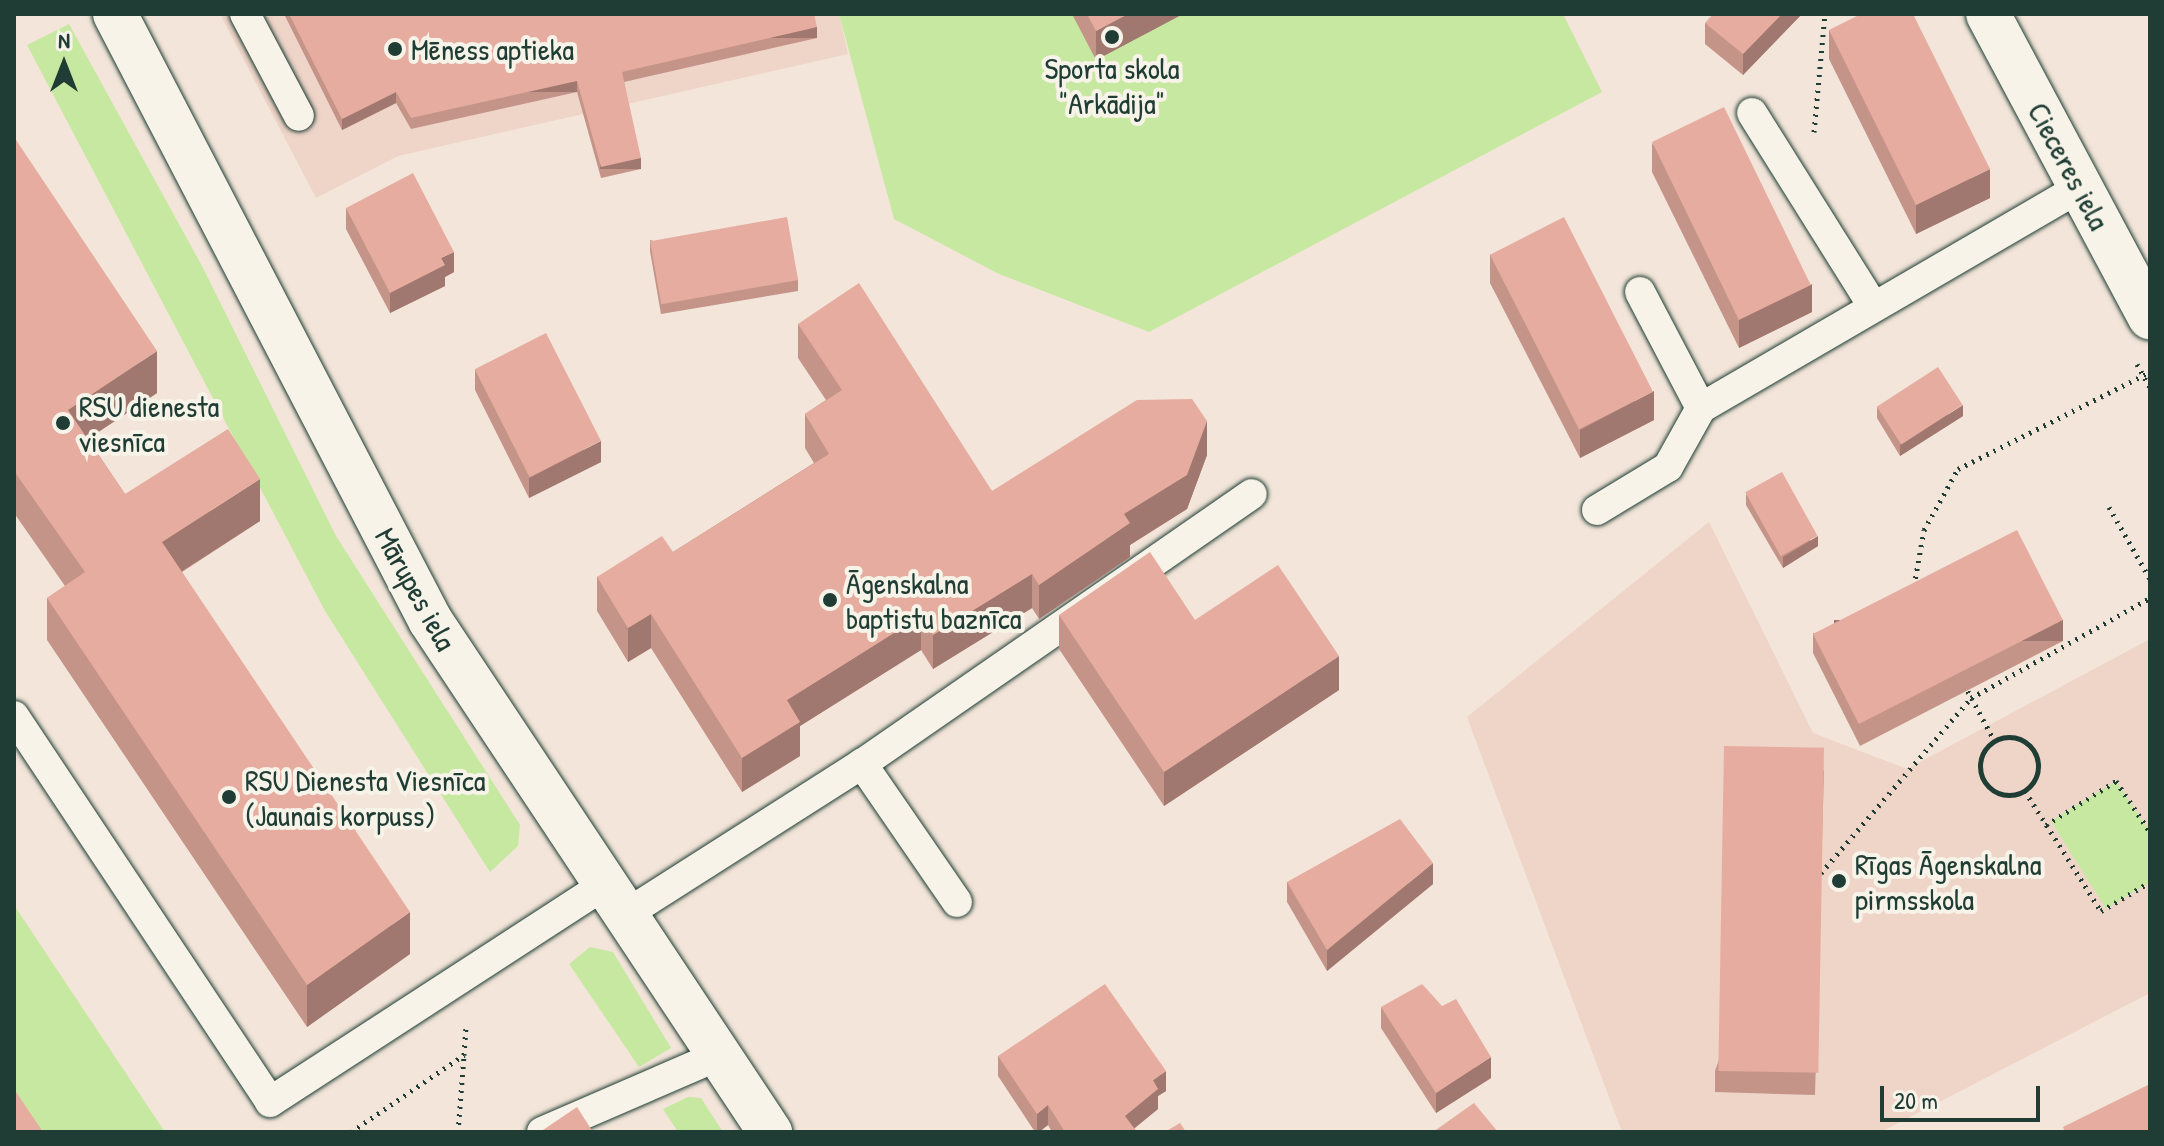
<!DOCTYPE html>
<meta charset="utf-8">
<style>
body{margin:0}
#map{position:relative;width:2164px;height:1146px;overflow:hidden;background:#f3e5d9;font-family:"Patrick Hand",sans-serif}
div>[style]{position:absolute}
.built>*{inset:0;background:#efd4c8}
.green>*{inset:0;background:#c7e8a0}
.path>*{height:5px;margin-top:-2.5px;transform-origin:0;background:repeating-linear-gradient(90deg,#1f3d34 0 2px,transparent 0 8px)}
.path>.ring{margin:-2.5px;padding:0;box-sizing:content-box;background:none;border:5px solid #1f3d34;border-radius:50%}
.roads{filter:drop-shadow(0 0 2px #1f3d34) drop-shadow(0 0 2px #1f3d34)}
.service>*{height:30px;margin:-15px;padding:0 15px;transform-origin:15px;border-radius:15px;background:#f7f3e8}
.minor>*{height:44px;margin:-22px;padding:0 22px;transform-origin:22px;border-radius:22px;background:#f7f3e8}
.tertiary>*{height:44px;margin:-22px;padding:0 22px;transform-origin:22px;border-radius:22px;background:#f7f3e8}
.wall>*{inset:0;background:#c59489}
.shaded-wall>*{inset:0;background:#a0786f;transform-origin:0 0}
.building>*{inset:0;background:#e5ac9f;transform-origin:0 0}
.dots>*{width:22px;height:22px;translate:-50% -50%;box-sizing:border-box;border:4px solid #f7f3e8;border-radius:50%}
span{translate:-50% -50%;white-space:nowrap;text-align:center;line-height:1.15;-webkit-text-stroke:8px #f7f3e8;paint-order:stroke}
.poi-label{font-size:30px;color:#1f3d34}
.left{translate:0 -50%;text-align:left}
.street-label{font-size:30px;color:#1f3d34}
.frame{position:absolute;inset:0;border:16px solid #1f3d34;pointer-events:none}
.north{position:absolute;left:24px;top:24px;width:80px;height:80px;-webkit-text-stroke:6px #f7f3e8;paint-order:stroke;rotate:0deg;font-size:22px;font-weight:700;line-height:32px;text-align:center;color:#1f3d34}
.north::after{content:'';display:block;margin:auto;width:28px;height:36px;background:#1f3d34;clip-path:polygon(50% 0,100% 100%,50% 72%,0 100%)}
.scale{position:absolute;left:1880px;top:1086px;width:160px;height:36px;box-sizing:border-box;border:4px solid #1f3d34;border-top:0;padding-left:10px;font-size:24px;line-height:28px;white-space:nowrap;color:#1f3d34;-webkit-text-stroke:6px #f7f3e8;paint-order:stroke}
</style>
<div id="map">
<div class="built">
<div style="clip-path:polygon(220px 14px,839px 14px,848px 54px,398px 156px,316px 198px)"></div>
<div style="clip-path:polygon(1709px 522px,1813px 733px,1907px 769px,2150px 639px,2150px 993px,1881px 1132px,1622px 1132px,1467px 717px)"></div>
</div>
<div class="green">
<div style="clip-path:polygon(839px 14px,1563px 14px,1602px 92px,1149px 332px,999px 274px,894px 219px)"></div>
<div style="clip-path:polygon(69px 24px,202px 266px,336px 536px,520px 825px,518px 846px,490px 872px,325px 611px,27px 45px)"></div>
<div style="clip-path:polygon(2116px 781px,2150px 832px,2150px 882px,2106px 909px,2051px 821px)"></div>
<div style="clip-path:polygon(14px 905px,165px 1132px,20px 1132px,14px 1124px)"></div>
<div style="clip-path:polygon(590px 947px,613px 952px,671px 1048px,639px 1067px,569px 964px)"></div>
<div style="clip-path:polygon(688px 1097px,701px 1098px,723px 1132px,678px 1132px,663px 1109px)"></div>
</div>
<div class="path">
<div style="left:1814px;top:132px;width:119px;rotate:-84.7deg"></div>
<div style="left:2137px;top:364px;width:26px;rotate:61deg"></div>
<div style="left:2109px;top:507px;width:83px;rotate:60.3deg"></div>
<div style="left:1914px;top:586px;width:57px;rotate:-79.9deg"></div>
<div style="left:1924px;top:530px;width:70px;rotate:-60.9deg"></div>
<div style="left:1958px;top:469px;width:215px;rotate:-26.8deg"></div>
<div style="left:1964px;top:684px;width:64px;rotate:61.8deg"></div>
<div class="ring" style="left:1980px;top:737px;width:53px;height:53px"></div>
<div style="left:2025px;top:791px;width:142px;rotate:57.7deg"></div>
<div style="left:2101px;top:911px;width:57px;rotate:-30.6deg"></div>
<div style="left:2046px;top:825px;width:83px;rotate:-32.2deg"></div>
<div style="left:2116px;top:781px;width:61px;rotate:56.3deg"></div>
<div style="left:1821px;top:873px;width:230px;rotate:-49.4deg"></div>
<div style="left:1971px;top:698px;width:205px;rotate:-29.2deg"></div>
<div style="left:351px;top:1132px;width:137px;rotate:-34.3deg"></div>
<div style="left:464px;top:1055px;width:30px;rotate:-86deg"></div>
<div style="left:458px;top:1132px;width:76px;rotate:-85.5deg"></div>
</div>
<div class="roads">
<div class="service">
<div style="left:245px;top:14px;width:115px;rotate:62.1deg"></div>
<div style="left:1752px;top:113px;width:226px;rotate:57.9deg"></div>
<div style="left:1640px;top:292px;width:131px;rotate:62.3deg"></div>
<div style="left:1597px;top:510px;width:83px;rotate:-31.2deg"></div>
<div style="left:1668px;top:467px;width:68px;rotate:-60.8deg"></div>
<div style="left:1701px;top:408px;width:439px;rotate:-30.2deg"></div>
<div style="left:14px;top:716px;width:463px;rotate:56.4deg"></div>
<div style="left:270px;top:1102px;width:397px;rotate:-33deg"></div>
<div style="left:957px;top:902px;width:168px;rotate:-124.5deg"></div>
<div style="left:862px;top:764px;width:474px;rotate:-34.7deg"></div>
<div style="left:623px;top:916px;width:283px;rotate:-32.5deg"></div>
<div style="left:542px;top:1132px;width:192px;rotate:-23.4deg"></div>
</div>
<div class="minor">
<div style="left:1988px;top:14px;width:344px;rotate:61.9deg"></div>
</div>
<div class="tertiary">
<div style="left:115px;top:14px;width:683px;rotate:62.53deg"></div>
<div style="left:430px;top:620px;width:615px;rotate:56.41deg"></div>
</div>
</div>
<div class="wall">
<div style="clip-path:polygon(284px 14px,814px 14px,817px 38px,624px 82px,641px 169px,601px 178px,577px 92px,411px 129px,396px 103px,342px 130px)"></div>
<div style="clip-path:polygon(1072px 14px,1183px 14px,1096px 60px)"></div>
<div style="clip-path:polygon(1802px 14px,1743px 75px,1705px 44px,1705px 23px)"></div>
<div style="clip-path:polygon(1829px 30px,1990px 198px,1916px 234px,1829px 59px)"></div>
<div style="clip-path:polygon(14px 137px,157px 393px,88px 439px,125px 494px,260px 521px,182px 572px,410px 954px,307px 1027px,47px 640px,47px 598px,65px 586px,14px 513px)"></div>
<div style="clip-path:polygon(1652px 143px,1812px 312px,1739px 348px,1652px 172px)"></div>
<div style="clip-path:polygon(346px 208px,454px 272px,445px 277px,445px 286px,390px 313px,346px 229px)"></div>
<div style="clip-path:polygon(650px 240px,798px 280px,798px 291px,661px 314px,650px 251px)"></div>
<div style="clip-path:polygon(1490px 254px,1654px 420px,1580px 458px,1490px 283px)"></div>
<div style="clip-path:polygon(798px 324px,992px 491px,1207px 455px,1187px 509px,1130px 545px,1130px 557px,1039px 619px,1032px 608px,933px 669px,921px 650px,800px 726px,800px 756px,742px 792px,651px 648px,628px 662px,597px 611px,597px 577px,673px 552px,814px 463px,805px 448px,805px 414px,826px 400px,798px 358px)"></div>
<div style="clip-path:polygon(475px 369px,601px 462px,529px 498px,475px 390px)"></div>
<div style="clip-path:polygon(1877px 407px,1963px 416px,1900px 456px,1877px 418px)"></div>
<div style="clip-path:polygon(1746px 494px,1818px 546px,1783px 568px,1746px 505px)"></div>
<div style="clip-path:polygon(1059px 615px,1195px 620px,1339px 690px,1164px 806px,1059px 649px)"></div>
<div style="clip-path:polygon(1813px 633px,2063px 641px,1860px 746px,1813px 653px)"></div>
<div style="clip-path:polygon(1824px 769px,1815px 1095px,1715px 1092px,1715px 1071px)"></div>
<div style="clip-path:polygon(1287px 882px,1433px 884px,1327px 971px,1287px 902px)"></div>
<div style="clip-path:polygon(1381px 1007px,1491px 1078px,1436px 1113px,1381px 1028px)"></div>
<div style="clip-path:polygon(998px 1056px,1166px 1091px,1158px 1096px,1158px 1109px,1134px 1128px,1137px 1132px,1052px 1132px,1048px 1125px,1039px 1132px,1035px 1132px,998px 1076px)"></div>
</div>
<div class="shaded-wall">
<div style="clip-path:polygon(1128px 14px,1183px 14px,1096px 60px,1096px 31px)"></div>
<div style="clip-path:polygon(1782px 14px,1802px 14px,1743px 75px,1743px 54px)"></div>
<div style="left:817px;top:27px;width:11px;height:200px;rotate:90deg"></div>
<div style="left:577px;top:81px;width:11px;height:170px;rotate:90deg"></div>
<div style="clip-path:polygon(396px 92px,396px 103px,342px 130px,342px 119px)"></div>
<div style="left:641px;top:158px;width:11px;height:41px;rotate:90deg"></div>
<div style="clip-path:polygon(1990px 169px,1990px 198px,1916px 234px,1916px 205px)"></div>
<div style="clip-path:polygon(454px 252px,454px 272px,445px 277px,445px 286px,390px 313px,390px 293px,441px 258px)"></div>
<div style="clip-path:polygon(1812px 284px,1812px 312px,1739px 348px,1739px 319px)"></div>
<div style="clip-path:polygon(157px 351px,157px 393px,68px 452px,68px 410px)"></div>
<div style="clip-path:polygon(1654px 391px,1654px 420px,1580px 458px,1580px 430px)"></div>
<div style="clip-path:polygon(1963px 405px,1963px 416px,1900px 456px,1900px 445px)"></div>
<div style="clip-path:polygon(1207px 421px,1207px 455px,1187px 509px,1130px 545px,1130px 557px,1039px 619px,1039px 585px,1124px 514px)"></div>
<div style="clip-path:polygon(601px 441px,601px 462px,529px 498px,529px 478px)"></div>
<div style="clip-path:polygon(260px 479px,260px 521px,162px 584px,162px 542px)"></div>
<div style="clip-path:polygon(1818px 536px,1818px 546px,1783px 568px,1783px 557px)"></div>
<div style="clip-path:polygon(1032px 574px,1032px 608px,933px 669px,933px 635px)"></div>
<div style="clip-path:polygon(651px 614px,651px 648px,628px 662px,628px 628px)"></div>
<div style="clip-path:polygon(921px 616px,921px 650px,800px 726px,800px 756px,742px 792px,742px 758px,787px 700px)"></div>
<div style="left:2063px;top:620px;width:21px;height:229px;rotate:90deg"></div>
<div style="clip-path:polygon(1339px 656px,1339px 690px,1164px 806px,1164px 772px)"></div>
<div style="clip-path:polygon(1433px 863px,1433px 884px,1327px 971px,1327px 950px)"></div>
<div style="clip-path:polygon(410px 912px,410px 954px,307px 1027px,307px 985px)"></div>
<div style="clip-path:polygon(1491px 1057px,1491px 1078px,1436px 1113px,1436px 1093px)"></div>
<div style="clip-path:polygon(1166px 1071px,1166px 1091px,1158px 1096px,1158px 1109px,1130px 1132px,1125px 1116px,1153px 1080px)"></div>
<div style="clip-path:polygon(1048px 1105px,1048px 1125px,1039px 1132px,1037px 1132px,1037px 1114px)"></div>
</div>
<div class="building">
<div style="clip-path:polygon(289px 14px,814px 14px,817px 27px,622px 72px,641px 158px,601px 167px,577px 81px,411px 118px,396px 92px,342px 119px)"></div>
<div style="clip-path:polygon(1087px 14px,1128px 14px,1096px 31px)"></div>
<div style="clip-path:polygon(1713px 14px,1782px 14px,1743px 54px,1705px 23px)"></div>
<div style="clip-path:polygon(1861px 14px,1913px 14px,1990px 169px,1916px 205px,1829px 30px)"></div>
<div style="left:1724px;top:107px;width:198px;height:80px;rotate:64deg"></div>
<div style="clip-path:polygon(14px 137px,157px 351px,68px 410px,125px 494px,228px 429px,260px 479px,162px 542px,410px 912px,307px 985px,47px 598px,85px 572px,14px 471px)"></div>
<div style="clip-path:polygon(413px 173px,454px 252px,441px 258px,445px 265px,390px 293px,346px 208px)"></div>
<div style="left:787px;top:217px;width:64px;height:139px;rotate:80deg"></div>
<div style="left:1564px;top:217px;width:196px;height:83px;rotate:63deg"></div>
<div style="clip-path:polygon(859px 283px,992px 491px,1137px 400px,1192px 399px,1207px 421px,1187px 475px,1124px 514px,1130px 523px,1039px 585px,1032px 574px,933px 635px,921px 616px,787px 700px,800px 722px,742px 758px,651px 614px,628px 628px,597px 577px,662px 536px,673px 552px,829px 454px,805px 414px,842px 390px,798px 324px)"></div>
<div style="left:546px;top:333px;width:121px;height:80px;rotate:63deg"></div>
<div style="left:1938px;top:367px;width:45px;height:73px;rotate:57deg"></div>
<div style="left:1782px;top:472px;width:73px;height:42px;rotate:61deg"></div>
<div style="left:2017px;top:530px;width:101px;height:229px;rotate:63deg"></div>
<div style="clip-path:polygon(1150px 552px,1195px 620px,1278px 565px,1339px 656px,1164px 772px,1059px 615px)"></div>
<div style="left:1724px;top:746px;width:100px;height:325px;rotate:1deg"></div>
<div style="clip-path:polygon(1400px 819px,1433px 863px,1327px 950px,1287px 882px)"></div>
<div style="clip-path:polygon(1105px 984px,1166px 1071px,1153px 1080px,1158px 1089px,1125px 1116px,1137px 1132px,1065px 1132px,1048px 1105px,1037px 1114px,998px 1056px)"></div>
<div style="clip-path:polygon(1422px 984px,1442px 1006px,1456px 999px,1491px 1057px,1436px 1093px,1381px 1007px)"></div>
<div style="clip-path:polygon(2150px 1084px,2150px 1132px,2065px 1132px,2063px 1127px)"></div>
<div style="clip-path:polygon(14px 1089px,43px 1132px,14px 1132px)"></div>
<div style="clip-path:polygon(1474px 1103px,1498px 1132px,1433px 1132px)"></div>
<div style="clip-path:polygon(577px 1107px,593px 1132px,540px 1132px)"></div>
<div style="clip-path:polygon(1180px 1123px,1186px 1132px,1165px 1132px)"></div>
</div>
<div class="dots">
<div style="left:1112px;top:37px;background:#1f3d34"></div>
<div style="left:395px;top:49px;background:#1f3d34"></div>
<div style="left:63px;top:423px;background:#1f3d34"></div>
<div style="left:830px;top:600px;background:#1f3d34"></div>
<div style="left:229px;top:797px;background:#1f3d34"></div>
<div style="left:1839px;top:881px;background:#1f3d34"></div>
</div>
<div class="poi-label">
<span class="left" style="left:411px;top:49px">Mēness aptieka</span>
<span style="left:1112px;top:85px">Sporta skola<br>"Arkādija"</span>
<span class="left" style="left:79px;top:423px">RSU dienesta<br>viesnīca</span>
<span class="left" style="left:846px;top:600px">Āgenskalna<br>baptistu baznīca</span>
<span class="left" style="left:245px;top:797px">RSU Dienesta Viesnīca<br>(Jaunais korpuss)</span>
<span class="left" style="left:1855px;top:881px">Rīgas Āgenskalna<br>pirmsskola</span>
</div>
<div class="street-label">
<span style="left:2069px;top:166px;rotate:62deg">Cieceres iela</span>
<span style="left:416px;top:589px;rotate:61deg">Mārupes iela</span>
</div>
<div class="frame"></div>
<div class="north">N</div>
<div class="scale">20 m</div>
</div>
